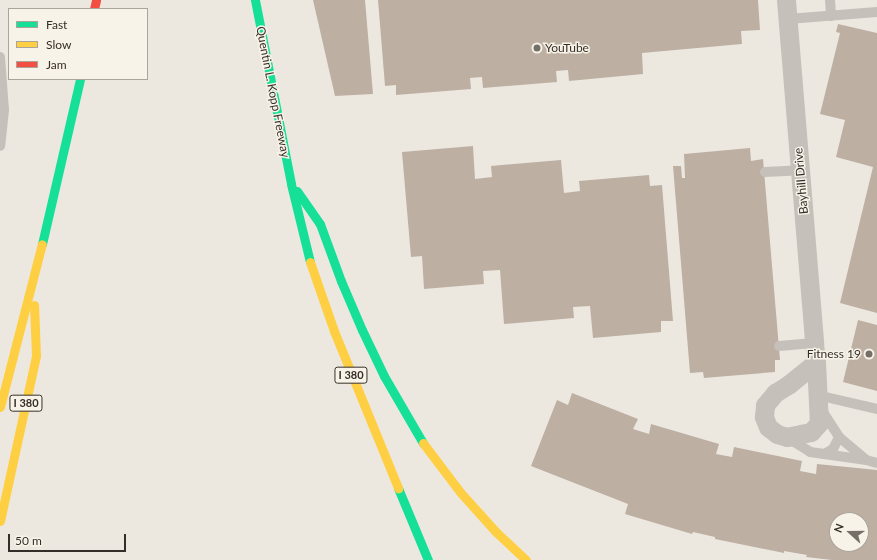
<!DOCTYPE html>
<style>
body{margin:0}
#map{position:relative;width:877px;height:560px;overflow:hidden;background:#ece8e0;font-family:Lato,sans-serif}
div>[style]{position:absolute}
.building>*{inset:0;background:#beafa3}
.lane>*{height:10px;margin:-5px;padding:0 5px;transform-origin:5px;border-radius:5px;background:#c5c0ba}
.street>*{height:19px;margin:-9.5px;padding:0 9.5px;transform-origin:9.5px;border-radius:9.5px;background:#c5c0ba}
.fast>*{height:9px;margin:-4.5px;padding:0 4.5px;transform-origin:4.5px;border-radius:4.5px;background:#16e098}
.slow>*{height:9px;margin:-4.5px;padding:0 4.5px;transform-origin:4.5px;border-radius:4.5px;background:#ffcf43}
.jam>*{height:9px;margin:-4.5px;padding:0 4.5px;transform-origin:4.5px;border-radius:4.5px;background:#f24e42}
.dots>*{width:11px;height:11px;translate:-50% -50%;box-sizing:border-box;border:2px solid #f8f3e8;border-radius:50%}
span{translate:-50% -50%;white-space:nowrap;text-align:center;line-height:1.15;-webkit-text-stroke:3px #f8f3e8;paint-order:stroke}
.shield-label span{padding:1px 3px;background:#f8f3e8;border:1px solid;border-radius:3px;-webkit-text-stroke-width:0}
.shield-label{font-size:11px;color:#352e28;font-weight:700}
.poi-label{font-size:12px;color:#352e28}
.left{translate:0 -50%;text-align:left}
.right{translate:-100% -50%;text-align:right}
.street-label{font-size:12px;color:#352e28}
.legend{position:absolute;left:8px;top:8px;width:140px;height:72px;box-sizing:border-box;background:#f8f3e8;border:1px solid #aaa49b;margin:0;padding:5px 7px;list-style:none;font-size:12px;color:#352e28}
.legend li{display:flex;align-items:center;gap:8px;height:20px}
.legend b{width:20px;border:1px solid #aaa49b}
.north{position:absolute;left:829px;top:512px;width:40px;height:40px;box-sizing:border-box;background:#f8f3e8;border:1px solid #aaa49b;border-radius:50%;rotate:291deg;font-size:11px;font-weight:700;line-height:16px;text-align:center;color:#352e28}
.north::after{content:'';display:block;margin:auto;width:14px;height:18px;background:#756f68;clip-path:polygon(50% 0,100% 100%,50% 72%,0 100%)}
.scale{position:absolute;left:8px;top:534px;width:118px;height:18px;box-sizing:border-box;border:2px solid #352e28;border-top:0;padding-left:5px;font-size:12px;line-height:14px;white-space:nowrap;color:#352e28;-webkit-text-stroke:3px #f8f3e8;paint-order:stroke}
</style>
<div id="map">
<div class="building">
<div style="clip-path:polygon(313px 0,365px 0,373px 94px,335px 96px)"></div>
<div style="clip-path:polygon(378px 0,758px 0,760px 30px,741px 31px,742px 44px,642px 53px,643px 74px,569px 81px,568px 70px,556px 71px,557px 82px,483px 88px,482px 77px,470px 78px,471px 89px,396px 95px,396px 85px,385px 86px)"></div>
<div style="clip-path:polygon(838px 24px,877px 33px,877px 313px,840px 303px,873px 167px,836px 157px,845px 120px,820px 114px,840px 33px,836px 32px)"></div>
<div style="clip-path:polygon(473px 146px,475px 179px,492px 177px,491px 166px,561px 160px,564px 193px,580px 191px,579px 181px,649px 175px,650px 186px,662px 185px,673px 321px,661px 321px,661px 332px,593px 338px,590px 306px,573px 307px,574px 318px,504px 324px,500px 270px,483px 271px,484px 284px,424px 289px,422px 256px,411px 257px,402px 152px)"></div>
<div style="clip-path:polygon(750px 148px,751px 161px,763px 159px,780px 360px,775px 360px,775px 372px,704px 378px,703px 372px,690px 373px,673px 166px,681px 166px,682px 178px,685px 178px,684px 154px)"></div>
<div style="clip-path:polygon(858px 320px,877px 325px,877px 391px,843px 382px)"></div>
<div style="clip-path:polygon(evenodd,572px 393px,638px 419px,633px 429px,649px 434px,651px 424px,719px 444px,716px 454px,732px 457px,734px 447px,802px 461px,800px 471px,816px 474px,817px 464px,877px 470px,877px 560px,832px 560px,806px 557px,807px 555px,784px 551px,784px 553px,715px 539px,715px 537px,693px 532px,692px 534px,625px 514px,628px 504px,531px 466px,557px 400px,568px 405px,572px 393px,837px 520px,861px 520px,861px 544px,837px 544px,837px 520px)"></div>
</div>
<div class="lane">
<div style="left:830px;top:0;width:16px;rotate:86deg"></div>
<div style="left:788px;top:19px;width:89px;rotate:-4.5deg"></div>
<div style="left:0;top:57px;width:53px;rotate:85.7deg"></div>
<div style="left:4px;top:110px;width:36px;rotate:96deg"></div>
<div style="left:765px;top:172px;width:35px;rotate:-3deg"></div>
<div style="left:779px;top:346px;width:35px;rotate:-5deg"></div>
<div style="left:817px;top:395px;width:62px;rotate:13.1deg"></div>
<div style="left:821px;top:409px;width:33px;rotate:57deg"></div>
<div style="left:839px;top:437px;width:35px;rotate:40deg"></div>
<div style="left:788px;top:438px;width:26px;rotate:32deg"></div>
<div style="left:810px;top:452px;width:57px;rotate:8.1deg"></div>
<div style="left:866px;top:460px;width:11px;rotate:15deg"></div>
<div style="left:824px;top:454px;width:10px;rotate:-29deg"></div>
<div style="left:833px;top:449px;width:13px;rotate:-63deg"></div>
</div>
<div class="street">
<div style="left:786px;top:0;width:344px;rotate:85.3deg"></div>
<div style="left:814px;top:343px;width:19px;rotate:84deg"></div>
<div style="left:816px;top:362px;width:61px;rotate:87.2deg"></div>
<div style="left:819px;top:423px;width:12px;rotate:132deg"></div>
<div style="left:811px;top:432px;width:10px;rotate:169deg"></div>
<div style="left:801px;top:434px;width:14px;rotate:168deg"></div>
<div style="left:787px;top:437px;width:10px;rotate:-163deg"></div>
<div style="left:777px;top:434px;width:11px;rotate:-142deg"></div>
<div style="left:768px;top:427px;width:11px;rotate:-112deg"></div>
<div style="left:764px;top:417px;width:12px;rotate:-85deg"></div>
<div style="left:765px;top:405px;width:16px;rotate:-50deg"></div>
<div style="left:775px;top:393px;width:15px;rotate:-32deg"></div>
<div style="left:788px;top:385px;width:36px;rotate:-39deg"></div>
</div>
<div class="fast">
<div style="left:255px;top:0;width:187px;rotate:78.9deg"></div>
<div style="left:291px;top:184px;width:80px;rotate:76.3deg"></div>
<div style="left:297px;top:191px;width:40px;rotate:55.1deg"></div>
<div style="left:320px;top:224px;width:61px;rotate:69.8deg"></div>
<div style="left:341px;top:281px;width:53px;rotate:66.8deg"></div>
<div style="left:362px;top:330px;width:51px;rotate:64.4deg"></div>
<div style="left:384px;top:376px;width:78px;rotate:59.8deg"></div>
<div style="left:42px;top:244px;width:169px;rotate:-77deg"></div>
<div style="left:398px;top:488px;width:78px;rotate:67.4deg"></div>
</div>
<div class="slow">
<div style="left:310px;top:262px;width:73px;rotate:70.8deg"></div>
<div style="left:334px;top:331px;width:170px;rotate:67.8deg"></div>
<div style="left:0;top:407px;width:168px;rotate:-75.6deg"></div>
<div style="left:423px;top:443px;width:61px;rotate:52.9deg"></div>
<div style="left:460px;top:492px;width:54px;rotate:48deg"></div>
<div style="left:496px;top:532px;width:41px;rotate:43deg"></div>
<div style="left:0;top:521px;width:169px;rotate:-77.7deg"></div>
<div style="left:36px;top:356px;width:51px;rotate:-92.2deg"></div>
</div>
<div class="jam">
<div style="left:94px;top:9px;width:9px;rotate:-77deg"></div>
</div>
<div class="dots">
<div style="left:537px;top:48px;background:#756f68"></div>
<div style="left:869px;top:354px;background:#756f68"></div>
</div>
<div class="shield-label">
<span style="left:351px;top:375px">I 380</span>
<span style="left:26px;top:403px">I 380</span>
</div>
<div class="poi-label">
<span class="left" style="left:545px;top:48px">YouTube</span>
<span class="right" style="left:861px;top:354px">Fitness 19</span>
</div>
<div class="street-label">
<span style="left:273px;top:92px;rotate:79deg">Quentin L. Kopp Freeway</span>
<span style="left:801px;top:181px;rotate:-95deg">Bayhill Drive</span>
</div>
<ul class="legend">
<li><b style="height:5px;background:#16e098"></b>Fast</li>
<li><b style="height:5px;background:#ffcf43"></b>Slow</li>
<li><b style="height:5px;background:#f24e42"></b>Jam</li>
</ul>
<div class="north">N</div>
<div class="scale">50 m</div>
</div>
